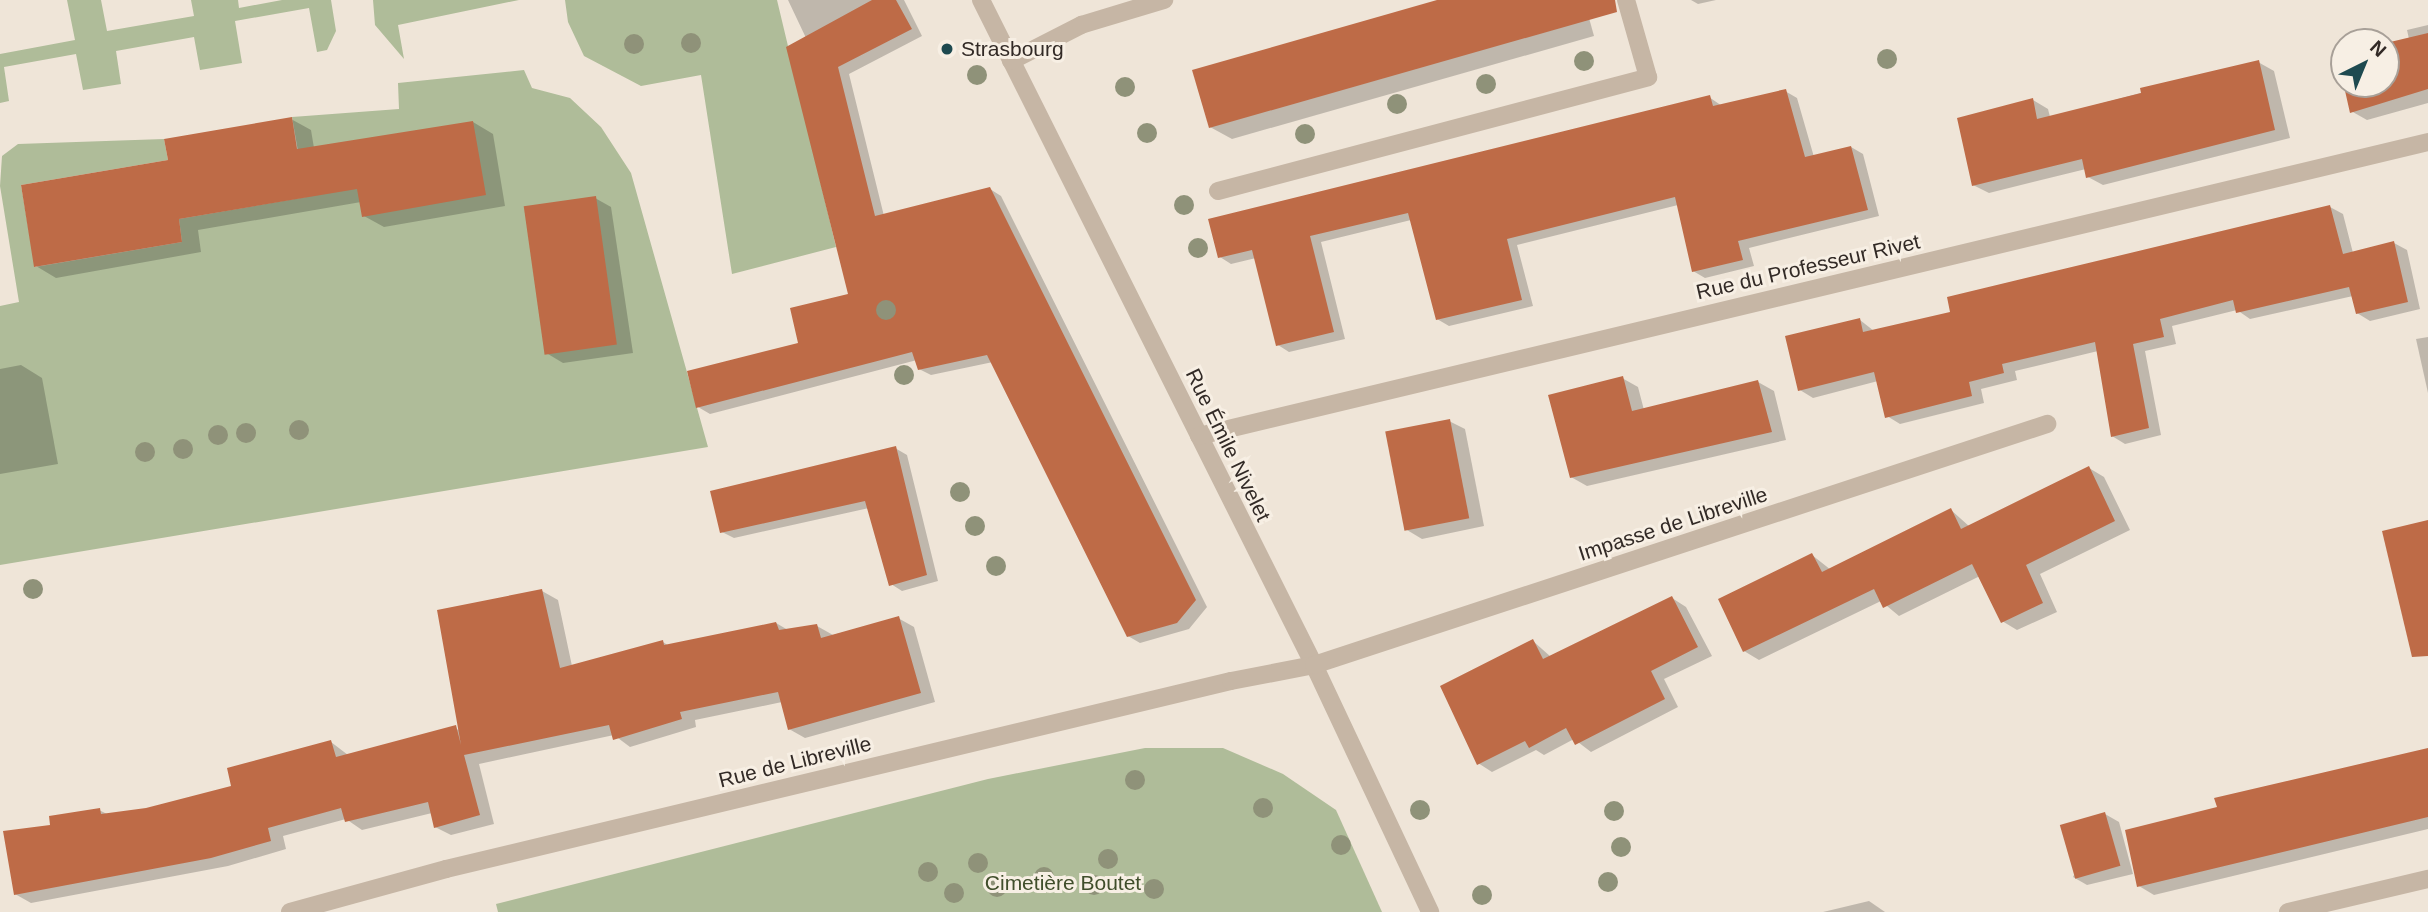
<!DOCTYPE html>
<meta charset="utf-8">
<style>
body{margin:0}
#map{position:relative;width:2428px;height:912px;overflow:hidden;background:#efe5d8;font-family:Arial,sans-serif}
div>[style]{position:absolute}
.green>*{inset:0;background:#afbc99}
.shadow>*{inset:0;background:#0003}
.building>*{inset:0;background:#be6b47;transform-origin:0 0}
.lane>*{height:18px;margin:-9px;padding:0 9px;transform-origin:9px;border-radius:9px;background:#c6b6a5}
.street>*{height:18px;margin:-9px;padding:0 9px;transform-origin:9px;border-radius:9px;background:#c6b6a5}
.trees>*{width:20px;height:20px;margin:-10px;border-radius:50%;background:#8f9279}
.dots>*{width:19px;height:19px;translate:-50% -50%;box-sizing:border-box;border:4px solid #f7efe4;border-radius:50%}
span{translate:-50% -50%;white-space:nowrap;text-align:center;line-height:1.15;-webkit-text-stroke:6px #f7efe4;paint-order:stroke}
.poi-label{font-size:21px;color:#322a26}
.left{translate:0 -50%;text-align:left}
.street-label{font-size:21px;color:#322a26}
.park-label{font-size:21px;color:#404e2b}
.north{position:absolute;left:2330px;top:28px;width:70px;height:70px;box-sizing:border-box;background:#f7efe4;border:2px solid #a8a098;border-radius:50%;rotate:43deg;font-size:19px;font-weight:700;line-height:28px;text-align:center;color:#322a26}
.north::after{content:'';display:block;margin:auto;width:24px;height:32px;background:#1e4a50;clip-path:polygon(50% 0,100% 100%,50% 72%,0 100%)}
</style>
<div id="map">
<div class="green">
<div style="clip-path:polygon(67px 0,101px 0,107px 31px,194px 16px,191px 0,238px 0,239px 8px,282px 0,331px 0,336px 31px,327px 50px,317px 52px,309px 8px,235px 21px,242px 63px,200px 70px,194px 37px,116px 51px,121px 84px,83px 90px,76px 54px,4px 67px,9px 101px,0 103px,0 54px,75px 40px)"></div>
<div style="clip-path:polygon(373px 0,519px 0,398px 25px,404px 59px,375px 25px)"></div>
<div style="clip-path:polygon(565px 0,777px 0,836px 247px,732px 274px,701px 75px,641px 86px,584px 56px,568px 22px)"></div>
<div style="clip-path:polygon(524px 70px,532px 88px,570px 98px,601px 127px,631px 173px,708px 447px,0 565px,0 306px,19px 302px,0 186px,2px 156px,18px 144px,164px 139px,168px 160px,21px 185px,35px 267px,182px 242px,179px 219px,306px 197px,292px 117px,399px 109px,398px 83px)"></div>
<div style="clip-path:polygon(1145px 748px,1223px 748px,1283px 774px,1336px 810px,1382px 912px,498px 912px,496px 904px,988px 779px)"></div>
</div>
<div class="shadow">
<div style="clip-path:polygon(788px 0,904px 0,922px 36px,849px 74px,884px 216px,990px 189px,1001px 196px,1207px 607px,1189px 629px,1140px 643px,1128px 636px,993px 362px,931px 375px,919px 369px,917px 360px,710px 414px,698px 407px,801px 344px,851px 295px,806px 38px)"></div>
<div style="clip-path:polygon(1443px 0,1584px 0,1594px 36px,1232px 139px,1210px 127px)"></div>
<div style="clip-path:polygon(1691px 0,1716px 0,1698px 4px)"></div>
<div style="clip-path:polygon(2428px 25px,2428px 103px,2367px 120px,2351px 111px,2345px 84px,2386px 84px,2386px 45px,2409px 39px,2407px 30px)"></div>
<div style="clip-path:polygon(2258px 62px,2274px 71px,2290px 138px,2103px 185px,2088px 177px,2086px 169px,1989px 193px,1973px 185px,2033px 100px,2048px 109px,2050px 117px)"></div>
<div style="clip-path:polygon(1785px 91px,1797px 98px,1814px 157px,1851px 147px,1863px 154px,1879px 216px,1749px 248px,1754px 266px,1705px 278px,1693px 271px,1678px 205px,1517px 245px,1533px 306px,1449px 326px,1437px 319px,1411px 220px,1321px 242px,1345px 339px,1289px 352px,1278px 345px,1256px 258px,1231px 264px,1220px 257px,1709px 97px,1722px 106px)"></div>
<div style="clip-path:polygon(291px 119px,311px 130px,314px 148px,473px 122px,493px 134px,505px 206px,384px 227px,364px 216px,361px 202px,198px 230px,201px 252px,56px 278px,36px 266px,170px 161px)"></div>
<div style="clip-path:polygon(595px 198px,611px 207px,633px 353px,563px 363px,548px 354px)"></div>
<div style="clip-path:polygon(2330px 207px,2343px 214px,2353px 253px,2394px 243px,2407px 250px,2420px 309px,2370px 321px,2357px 313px,2353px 296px,2250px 319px,2237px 310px,2172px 326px,2176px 344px,2145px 351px,2161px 435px,2125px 444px,2112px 436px,2098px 351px,2015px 371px,2017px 380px,1981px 389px,1984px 403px,1900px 424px,1887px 416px,1878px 381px,1813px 398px,1800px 390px,1860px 320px,1874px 331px,1953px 313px)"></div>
<div style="clip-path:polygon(2428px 337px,2428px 393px,2416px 339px)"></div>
<div style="clip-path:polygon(21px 365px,42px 378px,58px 464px,0 474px,0 369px)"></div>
<div style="clip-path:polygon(1622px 378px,1638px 387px,1644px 410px,1758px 382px,1774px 391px,1786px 440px,1587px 486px,1571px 477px)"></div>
<div style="clip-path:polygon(1449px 421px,1465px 429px,1484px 526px,1422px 539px,1407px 530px)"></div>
<div style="clip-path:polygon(895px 448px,907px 455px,938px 581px,902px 591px,891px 584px,869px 508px,734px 538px,722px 532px)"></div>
<div style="clip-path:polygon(2089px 468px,2104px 477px,2130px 530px,2040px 574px,2057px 612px,2017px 630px,2002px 621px,1980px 576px,1899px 616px,1881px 601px,1759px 660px,1744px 651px,1812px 555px,1831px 570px,1951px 510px,1970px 527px)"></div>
<div style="clip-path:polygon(542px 591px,558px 600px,572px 666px,663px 642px,669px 646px,776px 623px,788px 630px,817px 626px,833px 635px,898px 618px,914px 627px,935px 702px,805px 738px,789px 729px,782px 702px,695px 720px,696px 727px,630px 747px,614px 735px,479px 764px,494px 824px,451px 835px,435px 827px,432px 813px,362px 830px,346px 819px,283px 836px,286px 849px,228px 866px,31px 903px,15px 894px,52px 826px,99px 810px,109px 815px,146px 810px,233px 787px,331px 742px,348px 755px,460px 729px)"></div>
<div style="clip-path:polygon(1672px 598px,1686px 607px,1712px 656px,1664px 679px,1678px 707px,1591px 752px,1574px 739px,1544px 755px,1536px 750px,1492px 772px,1478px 763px,1533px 641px,1551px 657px)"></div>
<div style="clip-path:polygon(2428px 750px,2428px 829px,2154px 895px,2139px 886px)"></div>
<div style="clip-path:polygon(2105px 814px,2119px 822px,2133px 874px,2087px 885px,2073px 877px)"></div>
<div style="clip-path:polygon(1869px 901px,1885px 912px,1823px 912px)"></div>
</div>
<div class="building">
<div style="clip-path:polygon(872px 0,896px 0,912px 29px,838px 67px,875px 216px,990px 187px,1196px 600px,1177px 623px,1127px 637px,987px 355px,918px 370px,912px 352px,696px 408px,687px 371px,798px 343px,790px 308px,848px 294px,786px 47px)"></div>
<div style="clip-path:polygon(1437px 0,1615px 0,1617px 12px,1209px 128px,1192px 70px)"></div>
<div style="clip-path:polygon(2428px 33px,2428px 89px,2350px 113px,2337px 55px,2344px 54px,2344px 84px,2386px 84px,2386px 43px)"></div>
<div style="clip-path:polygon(2259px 60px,2275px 130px,2086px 178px,2082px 159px,1972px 186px,1957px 118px,2033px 98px,2037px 119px,2141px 93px,2140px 88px)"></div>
<div style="clip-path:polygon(1786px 89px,1805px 157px,1851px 146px,1868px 210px,1738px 241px,1743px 260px,1692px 272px,1675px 197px,1507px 239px,1522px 300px,1436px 320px,1408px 213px,1310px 236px,1334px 332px,1276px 346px,1252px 250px,1218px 258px,1208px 219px,1710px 95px,1713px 106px)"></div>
<div style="clip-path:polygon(292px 117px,297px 149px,473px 121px,486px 195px,362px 217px,357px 189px,291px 200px,179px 219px,182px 242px,34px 267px,21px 185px,168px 160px,164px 139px)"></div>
<div style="left:596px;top:196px;width:150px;height:73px;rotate:82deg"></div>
<div style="clip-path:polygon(2330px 205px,2343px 254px,2394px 241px,2408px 302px,2356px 314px,2349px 287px,2236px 313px,2233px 300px,2160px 319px,2164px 337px,2133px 344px,2149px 428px,2111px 437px,2095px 342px,2002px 364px,2004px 373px,1969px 382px,1972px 396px,1885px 418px,1874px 372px,1798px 391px,1785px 336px,1860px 318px,1863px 332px,1950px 312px,1947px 297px)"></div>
<div style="clip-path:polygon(1623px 376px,1632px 411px,1758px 380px,1772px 432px,1570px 478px,1548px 395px)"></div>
<div style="left:1450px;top:419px;width:101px;height:66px;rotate:79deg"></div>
<div style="clip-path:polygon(896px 446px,927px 575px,889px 586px,865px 501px,720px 533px,710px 491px)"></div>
<div style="clip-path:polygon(2089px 466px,2115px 521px,2026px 565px,2043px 603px,2001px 623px,1972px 564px,1883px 608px,1874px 589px,1743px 652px,1718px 599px,1812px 553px,1822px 572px,1951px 508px,1961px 529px)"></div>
<div style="clip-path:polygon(2428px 520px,2428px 656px,2412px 657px,2382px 531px)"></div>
<div style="clip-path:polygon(542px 589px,560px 668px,663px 640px,664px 645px,776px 622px,779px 630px,817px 624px,821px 638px,899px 616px,921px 693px,788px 730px,778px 692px,680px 712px,682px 719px,613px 740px,609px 725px,464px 755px,480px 815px,434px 828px,428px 802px,345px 822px,341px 808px,268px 828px,271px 841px,211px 858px,14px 895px,3px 831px,50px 825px,49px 816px,100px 808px,101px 814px,146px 808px,231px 786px,227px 768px,331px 740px,336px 757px,456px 725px,461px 745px,437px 610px)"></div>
<div style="clip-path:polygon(1672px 596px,1698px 647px,1651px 671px,1665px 699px,1575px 745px,1566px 728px,1529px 748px,1525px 741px,1477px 765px,1440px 686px,1533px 639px,1543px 659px)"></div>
<div style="clip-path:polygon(2428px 748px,2428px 817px,2137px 887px,2125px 830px,2217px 807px,2214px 798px)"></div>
<div style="left:2105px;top:812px;width:56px;height:47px;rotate:74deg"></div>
</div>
<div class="lane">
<div style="left:1218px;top:191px;width:445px;rotate:-14.8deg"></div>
<div style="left:1648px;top:77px;width:80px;rotate:-105.9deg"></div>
</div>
<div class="street">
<div style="left:981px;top:0;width:744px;rotate:63.4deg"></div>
<div style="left:1314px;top:665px;width:273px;rotate:64.8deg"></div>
<div style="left:1011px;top:61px;width:79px;rotate:-27.2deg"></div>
<div style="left:1081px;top:25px;width:87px;rotate:-16.8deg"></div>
<div style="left:1199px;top:436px;width:1264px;rotate:-13.45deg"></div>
<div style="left:290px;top:912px;width:162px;rotate:-15.4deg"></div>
<div style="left:446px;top:869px;width:807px;rotate:-13.47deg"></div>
<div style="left:1231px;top:681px;width:85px;rotate:-10.9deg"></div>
<div style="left:1314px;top:665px;width:772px;rotate:-18.2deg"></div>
<div style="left:2288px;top:912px;width:144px;rotate:-13.3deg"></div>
</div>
<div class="trees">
<div style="left:691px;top:43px"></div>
<div style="left:634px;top:44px"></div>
<div style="left:1887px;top:59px"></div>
<div style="left:1584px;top:61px"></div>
<div style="left:977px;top:75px"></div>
<div style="left:1486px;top:84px"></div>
<div style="left:1125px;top:87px"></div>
<div style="left:1397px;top:104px"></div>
<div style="left:1147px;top:133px"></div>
<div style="left:1305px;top:134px"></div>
<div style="left:1184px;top:205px"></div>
<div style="left:1198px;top:248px"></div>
<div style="left:886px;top:310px"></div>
<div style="left:904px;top:375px"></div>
<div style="left:299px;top:430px"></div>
<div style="left:246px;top:433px"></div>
<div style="left:218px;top:435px"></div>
<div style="left:183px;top:449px"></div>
<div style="left:145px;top:452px"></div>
<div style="left:960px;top:492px"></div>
<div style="left:975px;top:526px"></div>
<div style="left:996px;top:566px"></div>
<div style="left:33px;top:589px"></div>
<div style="left:1135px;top:780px"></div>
<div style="left:1263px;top:808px"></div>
<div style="left:1420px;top:810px"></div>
<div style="left:1614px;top:811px"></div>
<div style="left:1341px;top:845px"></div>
<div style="left:1621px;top:847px"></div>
<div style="left:1108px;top:859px"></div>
<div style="left:978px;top:863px"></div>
<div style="left:928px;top:872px"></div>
<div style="left:1044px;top:877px"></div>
<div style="left:1608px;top:882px"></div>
<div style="left:1094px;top:885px"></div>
<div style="left:997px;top:887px"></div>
<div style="left:1154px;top:889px"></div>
<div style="left:954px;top:893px"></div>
<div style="left:1482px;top:895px"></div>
</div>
<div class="dots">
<div style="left:947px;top:49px;background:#1e4a50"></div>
</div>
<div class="poi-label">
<span class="left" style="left:961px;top:49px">Strasbourg</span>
</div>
<div class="street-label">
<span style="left:1808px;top:267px;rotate:-13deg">Rue du Professeur Rivet</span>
<span style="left:1228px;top:445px;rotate:64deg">Rue Émile Nivelet</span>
<span style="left:1673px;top:524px;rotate:-18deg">Impasse de Libreville</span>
<span style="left:795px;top:762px;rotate:-14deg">Rue de Libreville</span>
</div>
<div class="park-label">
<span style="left:1063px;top:883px">Cimetière Boutet</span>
</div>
<div class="north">N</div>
</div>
